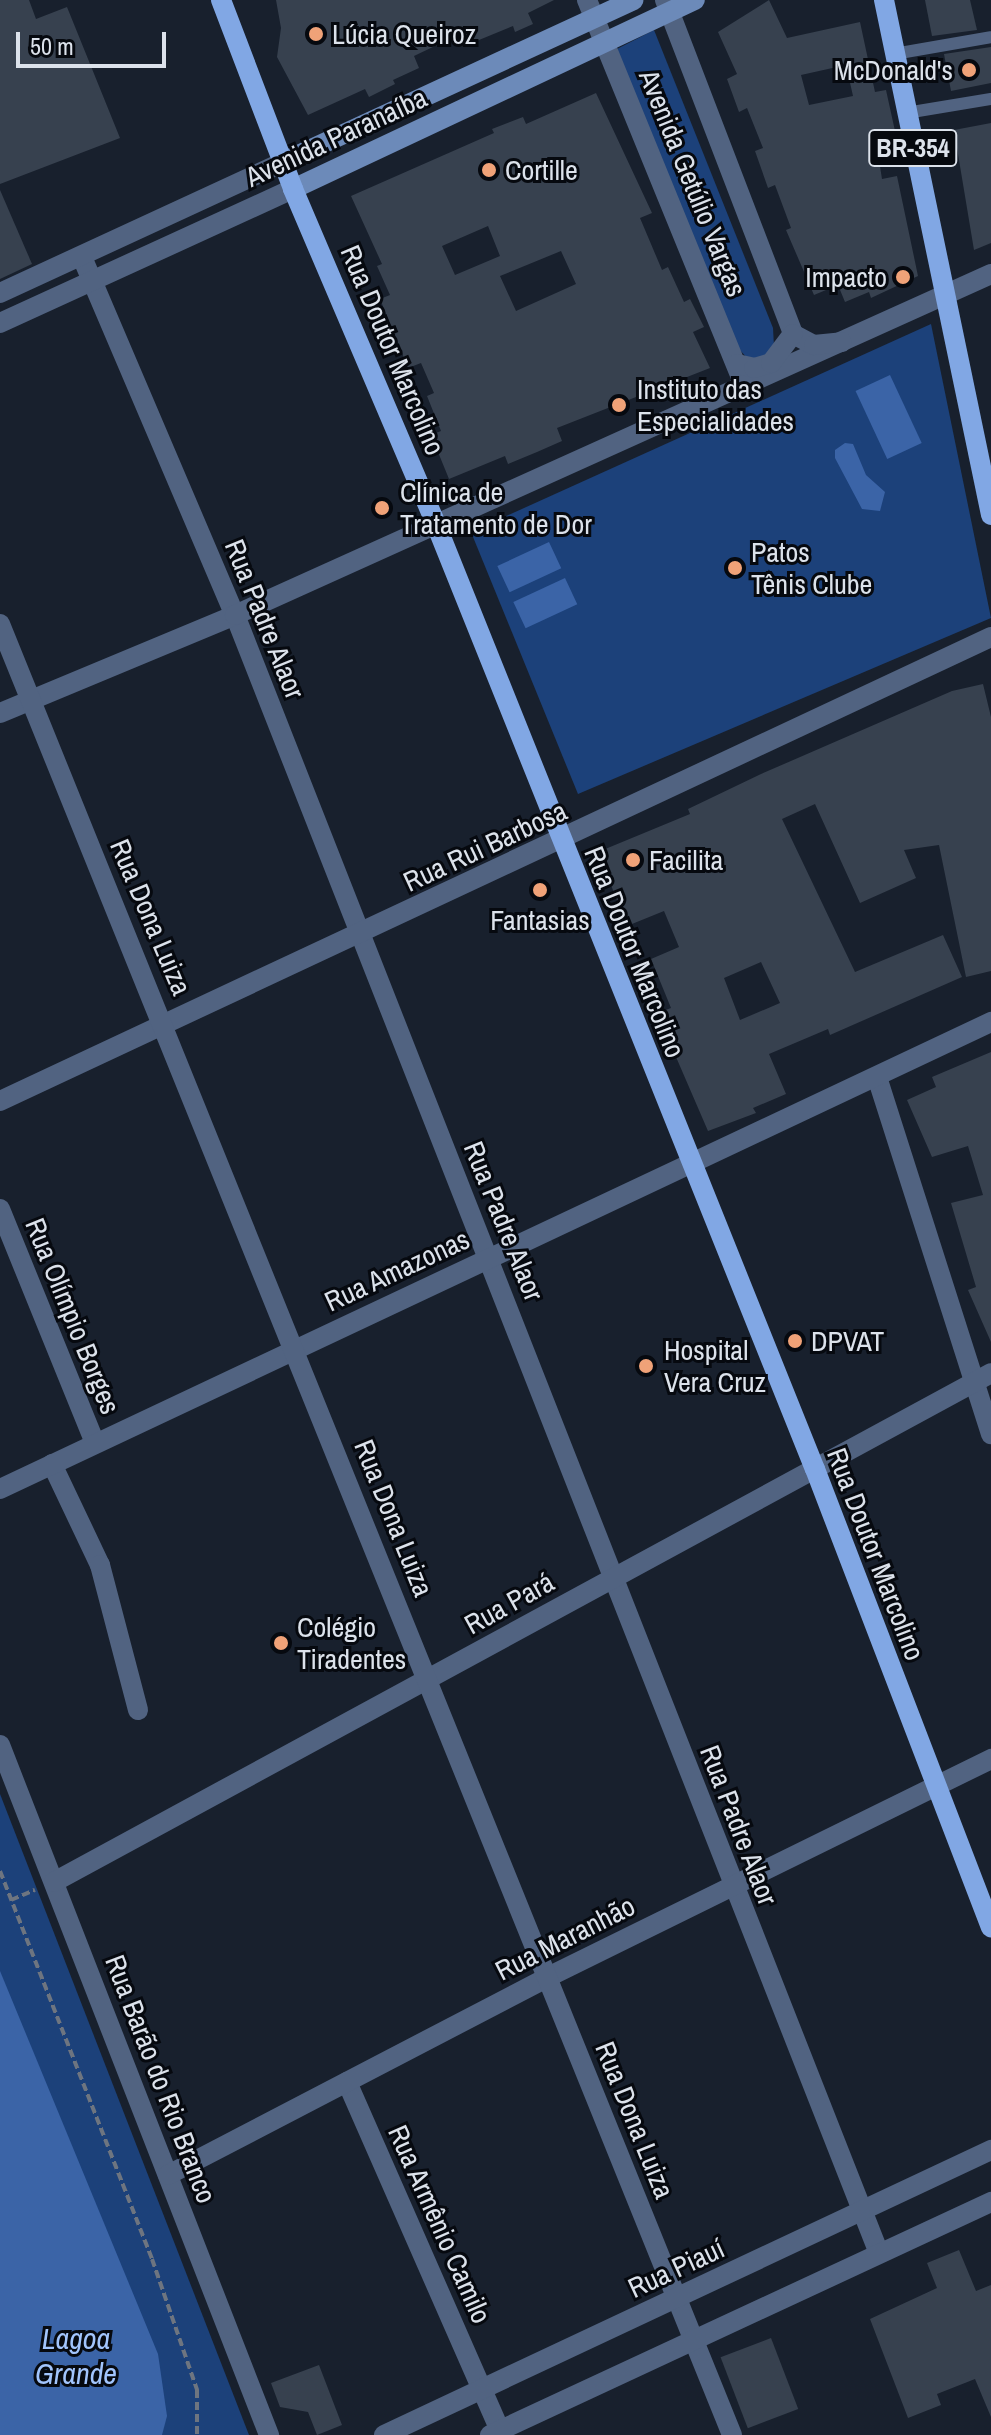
<!DOCTYPE html>
<meta charset="utf-8">
<style>
body{margin:0}
#map{position:relative;width:991px;height:2435px;overflow:hidden;background:#18202d;font-family:"Archivo Narrow",sans-serif}
div>[style]{position:absolute}
.green>*{inset:0;background:#1c417a}
.water>*{inset:0;background:#3b64a7;transform-origin:0 0}
.building>*{inset:0;background:#37414f;transform-origin:0 0}
.path>*{height:4px;margin-top:-2px;transform-origin:0;background:repeating-linear-gradient(90deg,#6e7580 0 8px,transparent 0 12px)}
.service>*{height:12px;margin:-6px;padding:0 6px;transform-origin:6px;border-radius:6px;background:#516381}
.minor>*{height:20px;margin:-10px;padding:0 10px;transform-origin:10px;border-radius:10px;background:#516381}
.tertiary>*{height:20px;margin:-10px;padding:0 10px;transform-origin:10px;border-radius:10px;background:#516381}
.secondary>*{height:20px;margin:-10px;padding:0 10px;transform-origin:10px;border-radius:10px;background:#6c8ab9}
.primary>*{height:20px;margin:-10px;padding:0 10px;transform-origin:10px;border-radius:10px;background:#81a7e4}
.dots>*{width:22px;height:22px;translate:-50% -50%;box-sizing:border-box;border:4px solid #06090f;border-radius:50%}
span{translate:-50% -50%;white-space:nowrap;text-align:center;line-height:1.15;-webkit-text-stroke:6px #06090f;paint-order:stroke}
.shield-label span{padding:2px 6px;background:#06090f;border:2px solid;border-radius:6px;-webkit-text-stroke-width:0}
.shield-label{font-size:26px;color:#dce2eb;font-weight:700}
.poi-label{font-size:28px;color:#dce2eb}
.left{translate:0 -50%;text-align:left}
.right{translate:-100% -50%;text-align:right}
.street-label{font-size:28px;color:#dce2eb}
.water-label{font-size:30px;color:#a2c5fd;font-style:italic}
.scale{position:absolute;left:16px;top:32px;width:150px;height:36px;box-sizing:border-box;border:4px solid #dce2eb;border-top:0;padding-left:10px;font-size:24px;line-height:28px;white-space:nowrap;color:#dce2eb;-webkit-text-stroke:6px #06090f;paint-order:stroke}
</style>
<div id="map">
<div class="green">
<div style="clip-path:polygon(654px 30px,773px 328px,774px 347px,765px 358px,750px 361px,737px 347px,617px 49px)"></div>
<div style="clip-path:polygon(931px 324px,991px 618px,578px 794px,471px 532px)"></div>
<div style="clip-path:polygon(0 1794px,249px 2435px,0 2435px)"></div>
</div>
<div class="water">
<div style="left:890px;top:375px;width:75px;height:38px;rotate:65deg"></div>
<div style="clip-path:polygon(845px 443px,853px 444px,866px 475px,885px 492px,880px 511px,862px 509px,835px 458px,835px 450px)"></div>
<div style="left:549px;top:542px;width:29px;height:57px;rotate:65deg"></div>
<div style="left:565px;top:578px;width:29px;height:57px;rotate:65deg"></div>
<div style="clip-path:polygon(0 1971px,158px 2354px,167px 2416px,162px 2435px,0 2435px)"></div>
</div>
<div class="building">
<div style="clip-path:polygon(0 0,29px 0,36px 19px,67px 7px,120px 138px,0 184px)"></div>
<div style="clip-path:polygon(276px 0,554px 0,528px 13px,533px 24px,515px 32px,513px 26px,462px 47px,456px 36px,414px 56px,419px 68px,393px 80px,395px 84px,369px 97px,365px 89px,308px 115px,277px 57px,281px 28px)"></div>
<div style="clip-path:polygon(evenodd,769px 0,787px 38px,860px 22px,875px 92px,886px 90px,895px 131px,875px 135px,882px 179px,897px 176px,918px 276px,871px 298px,869px 292px,845px 302px,838px 285px,814px 295px,786px 230px,791px 228px,775px 185px,768px 188px,755px 151px,763px 148px,747px 108px,739px 112px,727px 79px,737px 74px,718px 32px,769px 0,846px 65px,853px 96px,809px 105px,801px 75px,846px 65px)"></div>
<div style="clip-path:polygon(925px 0,970px 0,977px 30px,932px 36px)"></div>
<div style="clip-path:polygon(991px 47px,991px 83px,951px 91px,944px 54px)"></div>
<div style="clip-path:polygon(evenodd,596px 93px,652px 213px,640px 218px,662px 270px,668px 267px,684px 302px,690px 299px,704px 327px,693px 332px,710px 368px,557px 428px,562px 441px,537px 452px,508px 464px,505px 456px,449px 479px,431px 435px,441px 431px,427px 396px,434px 393px,421px 363px,408px 368px,380px 299px,390px 295px,377px 266px,382px 264px,351px 196px,494px 133px,492px 129px,523px 117px,526px 124px,596px 93px,488px 226px,500px 256px,455px 275px,442px 246px,488px 226px,596px 93px,561px 251px,576px 284px,516px 311px,500px 276px,561px 251px)"></div>
<div style="clip-path:polygon(991px 123px,991px 243px,974px 250px,954px 130px)"></div>
<div style="clip-path:polygon(0 190px,32px 264px,0 279px)"></div>
<div style="clip-path:polygon(evenodd,983px 684px,991px 717px,991px 971px,966px 977px,939px 845px,904px 850px,916px 878px,860px 903px,815px 804px,782px 819px,855px 972px,943px 935px,962px 977px,830px 1035px,828px 1029px,769px 1054px,786px 1094px,753px 1108px,756px 1113px,708px 1131px,657px 1013px,671px 1008px,651px 959px,679px 947px,664px 911px,627px 926px,598px 852px,690px 814px,688px 809px,761px 774px,952px 691px,983px 684px,761px 962px,780px 1003px,740px 1020px,724px 978px,761px 962px)"></div>
<div style="clip-path:polygon(991px 1052px,991px 1342px,968px 1290px,976px 1287px,951px 1203px,983px 1195px,968px 1146px,932px 1157px,907px 1100px,936px 1087px,932px 1077px)"></div>
<div style="clip-path:polygon(959px 2250px,976px 2291px,991px 2285px,991px 2417px,975px 2379px,937px 2394px,941px 2405px,908px 2418px,870px 2319px,937px 2288px,927px 2263px)"></div>
<div style="left:771px;top:2338px;width:76px;height:54px;rotate:69deg"></div>
<div style="clip-path:polygon(319px 2365px,342px 2425px,317px 2435px,308px 2412px,280px 2407px,271px 2383px)"></div>
</div>
<div class="path">
<div style="left:0;top:1871px;width:417px;rotate:68.6deg"></div>
<div style="left:152px;top:2259px;width:139px;rotate:71deg"></div>
<div style="left:197px;top:2390px;width:45px;rotate:90deg"></div>
<div style="left:11px;top:1900px;width:26px;rotate:-23deg"></div>
</div>
<div class="service">
<div style="left:894px;top:54px;width:98px;rotate:-9.9deg"></div>
<div style="left:906px;top:113px;width:86px;rotate:-9.4deg"></div>
</div>
<div class="minor">
<div style="left:82px;top:257px;width:389px;rotate:66.9deg"></div>
<div style="left:235px;top:615px;width:1760px;rotate:68.54deg"></div>
<div style="left:0;top:713px;width:255px;rotate:-22.6deg"></div>
<div style="left:235px;top:615px;width:829px;rotate:-24.28deg"></div>
<div style="left:877px;top:1077px;width:375px;rotate:72.3deg"></div>
<div style="left:0;top:1101px;width:1094px;rotate:-25.09deg"></div>
<div style="left:0;top:1209px;width:253px;rotate:67.9deg"></div>
<div style="left:52px;top:1464px;width:112px;rotate:64.6deg"></div>
<div style="left:100px;top:1565px;width:150px;rotate:75.3deg"></div>
<div style="left:0;top:1489px;width:1096px;rotate:-25.23deg"></div>
<div style="left:0;top:1745px;width:741px;rotate:68.7deg"></div>
<div style="left:54px;top:1882px;width:1066px;rotate:-28.51deg"></div>
<div style="left:347px;top:2082px;width:386px;rotate:66.3deg"></div>
<div style="left:168px;top:2175px;width:428px;rotate:-27.5deg"></div>
<div style="left:548px;top:1977px;width:494px;rotate:-26.2deg"></div>
</div>
<div class="tertiary">
<div style="left:587px;top:0;width:418px;rotate:67.8deg"></div>
<div style="left:665px;top:0;width:358px;rotate:69deg"></div>
<div style="left:793px;top:334px;width:24px;rotate:28deg"></div>
<div style="left:814px;top:345px;width:28px;rotate:-6deg"></div>
<div style="left:0;top:293px;width:312px;rotate:-24.8deg"></div>
<div style="left:0;top:323px;width:322px;rotate:-24.6deg"></div>
<div style="left:737px;top:364px;width:17px;rotate:13deg"></div>
<div style="left:754px;top:368px;width:18px;rotate:-16deg"></div>
<div style="left:771px;top:363px;width:36px;rotate:-53deg"></div>
<div style="left:0;top:624px;width:1953px;rotate:67.99deg"></div>
<div style="left:384px;top:2435px;width:671px;rotate:-25.15deg"></div>
<div style="left:490px;top:2435px;width:553px;rotate:-24.94deg"></div>
</div>
<div class="secondary">
<div style="left:283px;top:162px;width:386px;rotate:-24.8deg"></div>
<div style="left:293px;top:189px;width:444px;rotate:-25.2deg"></div>
</div>
<div class="primary">
<div style="left:221px;top:0;width:202px;rotate:69.1deg"></div>
<div style="left:293px;top:189px;width:362px;rotate:66.9deg"></div>
<div style="left:435px;top:522px;width:1020px;rotate:68.14deg"></div>
<div style="left:815px;top:1469px;width:491px;rotate:69deg"></div>
<div style="left:884px;top:0;width:526px;rotate:78.26deg"></div>
</div>
<div class="dots">
<div style="left:316px;top:34px;background:#f0a278"></div>
<div style="left:969px;top:70px;background:#f0a278"></div>
<div style="left:489px;top:170px;background:#f0a278"></div>
<div style="left:903px;top:277px;background:#f0a278"></div>
<div style="left:619px;top:405px;background:#f0a278"></div>
<div style="left:382px;top:508px;background:#f0a278"></div>
<div style="left:735px;top:568px;background:#f0a278"></div>
<div style="left:633px;top:860px;background:#f0a278"></div>
<div style="left:540px;top:890px;background:#f0a278"></div>
<div style="left:795px;top:1341px;background:#f0a278"></div>
<div style="left:646px;top:1366px;background:#f0a278"></div>
<div style="left:281px;top:1643px;background:#f0a278"></div>
</div>
<div class="shield-label">
<span style="left:913px;top:148px">BR-354</span>
</div>
<div class="poi-label">
<span class="left" style="left:332px;top:34px">Lúcia Queiroz</span>
<span class="right" style="left:953px;top:70px">McDonald's</span>
<span class="left" style="left:505px;top:170px">Cortille</span>
<span class="right" style="left:887px;top:277px">Impacto</span>
<span class="left" style="left:637px;top:405px">Instituto das<br>Especialidades</span>
<span class="left" style="left:400px;top:508px">Clínica de<br>Tratamento de Dor</span>
<span class="left" style="left:751px;top:568px">Patos<br>Tênis Clube</span>
<span class="left" style="left:649px;top:860px">Facilita</span>
<span style="left:540px;top:920px">Fantasias</span>
<span class="left" style="left:811px;top:1341px">DPVAT</span>
<span class="left" style="left:664px;top:1366px">Hospital<br>Vera Cruz</span>
<span class="left" style="left:297px;top:1643px">Colégio<br>Tiradentes</span>
</div>
<div class="street-label">
<span style="left:336px;top:137px;rotate:-25deg">Avenida Paranaíba</span>
<span style="left:693px;top:183px;rotate:68deg">Avenida Getúlio Vargas</span>
<span style="left:393px;top:350px;rotate:67deg">Rua Doutor Marcolino</span>
<span style="left:265px;top:619px;rotate:68deg">Rua Padre Alaor</span>
<span style="left:485px;top:846px;rotate:-25deg">Rua Rui Barbosa</span>
<span style="left:151px;top:917px;rotate:67deg">Rua Dona Luiza</span>
<span style="left:635px;top:952px;rotate:68deg">Rua Doutor Marcolino</span>
<span style="left:504px;top:1221px;rotate:68deg">Rua Padre Alaor</span>
<span style="left:397px;top:1270px;rotate:-25deg">Rua Amazonas</span>
<span style="left:73px;top:1316px;rotate:68deg">Rua Olímpio Borges</span>
<span style="left:394px;top:1518px;rotate:68deg">Rua Dona Luiza</span>
<span style="left:876px;top:1554px;rotate:69deg">Rua Doutor Marcolino</span>
<span style="left:509px;top:1603px;rotate:-29deg">Rua Pará</span>
<span style="left:739px;top:1825px;rotate:69deg">Rua Padre Alaor</span>
<span style="left:565px;top:1938px;rotate:-27deg">Rua Maranhão</span>
<span style="left:161px;top:2079px;rotate:69deg">Rua Barão do Rio Branco</span>
<span style="left:635px;top:2120px;rotate:68deg">Rua Dona Luiza</span>
<span style="left:440px;top:2224px;rotate:66deg">Rua Armênio Camilo</span>
<span style="left:676px;top:2268px;rotate:-25deg">Rua Piauí</span>
</div>
<div class="water-label">
<span style="left:76px;top:2355px">Lagoa<br>Grande</span>
</div>
<div class="scale">50 m</div>
</div>
